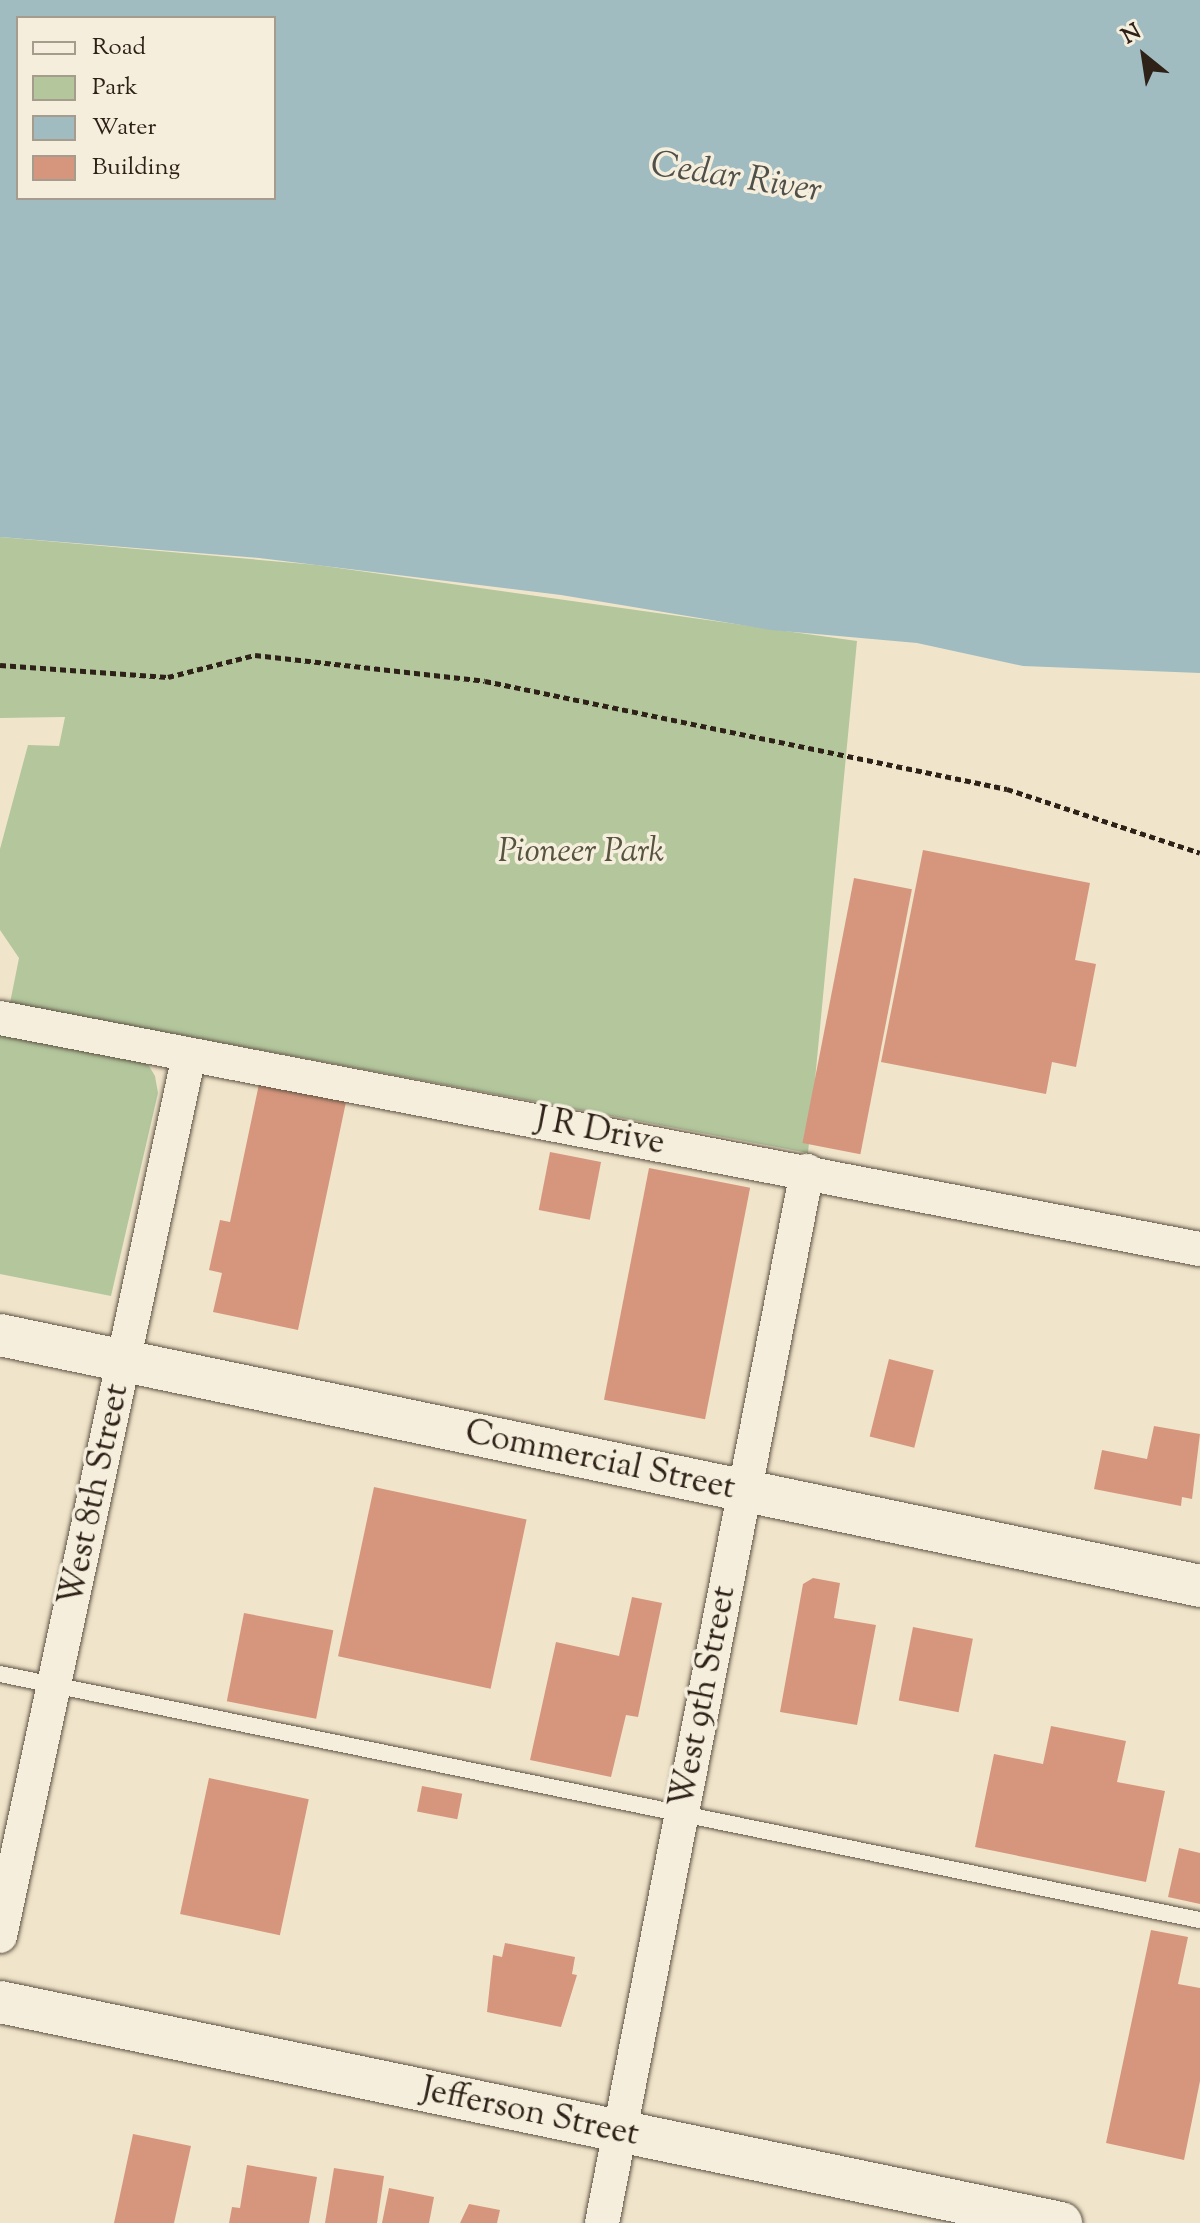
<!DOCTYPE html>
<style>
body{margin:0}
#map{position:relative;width:1200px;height:2223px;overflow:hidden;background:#f0e5ca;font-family:"Sorts Mill Goudy",serif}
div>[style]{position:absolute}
.green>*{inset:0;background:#b3c69c}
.water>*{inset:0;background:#a0bcc1}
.building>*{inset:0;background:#d6967d;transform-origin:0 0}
.path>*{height:5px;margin-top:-2.5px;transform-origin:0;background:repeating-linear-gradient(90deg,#2e2117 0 6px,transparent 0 10px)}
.roads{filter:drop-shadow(0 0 2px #5e5244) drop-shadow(0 0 2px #5e5244)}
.service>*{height:16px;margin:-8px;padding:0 8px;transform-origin:8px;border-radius:8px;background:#f5eedd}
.minor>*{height:34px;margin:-17px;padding:0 17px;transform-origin:17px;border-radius:17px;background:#f5eedd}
.tertiary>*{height:42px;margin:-21px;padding:0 21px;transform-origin:21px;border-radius:21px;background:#f5eedd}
span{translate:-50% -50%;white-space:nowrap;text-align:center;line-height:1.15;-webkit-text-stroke:7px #f5eedd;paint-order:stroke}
.park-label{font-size:34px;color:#56533f;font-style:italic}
.street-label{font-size:34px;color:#2e2117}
.water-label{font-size:36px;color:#50504a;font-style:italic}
.legend{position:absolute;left:16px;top:16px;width:260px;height:184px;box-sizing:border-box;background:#f5eedd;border:2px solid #a59c8e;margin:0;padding:10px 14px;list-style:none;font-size:24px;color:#2e2117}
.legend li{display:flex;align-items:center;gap:16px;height:40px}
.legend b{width:40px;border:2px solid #a59c8e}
.north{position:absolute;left:1104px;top:16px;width:80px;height:80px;-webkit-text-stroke:6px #f5eedd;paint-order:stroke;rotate:330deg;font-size:22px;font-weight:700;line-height:32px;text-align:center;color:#2e2117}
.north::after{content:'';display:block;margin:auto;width:28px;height:36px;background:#2e2117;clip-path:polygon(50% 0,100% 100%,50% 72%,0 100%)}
</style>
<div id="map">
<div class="green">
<div style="clip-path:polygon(0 537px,317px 565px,857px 641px,808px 1153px,10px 1003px,19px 958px,0 930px,0 849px,28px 745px,59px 746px,65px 717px,0 718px)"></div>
<div style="clip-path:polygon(0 1034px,146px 1061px,155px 1076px,158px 1093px,111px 1296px,0 1274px)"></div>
</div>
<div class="water">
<div style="clip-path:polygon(evenodd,0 0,1200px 0,1200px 673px,1023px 666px,917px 643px,771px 630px,561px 595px,259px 558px,0 537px,0 0,18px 18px,274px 18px,274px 198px,18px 198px,18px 18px)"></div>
</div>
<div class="building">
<div style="clip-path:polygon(923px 850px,1090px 883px,1075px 960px,1096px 964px,1076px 1067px,1052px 1062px,1046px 1094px,881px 1062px)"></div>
<div style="left:854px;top:878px;width:59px;height:270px;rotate:11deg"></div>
<div style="clip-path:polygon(259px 1084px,346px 1102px,298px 1330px,213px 1312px,222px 1273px,209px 1270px,220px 1220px,230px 1222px)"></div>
<div style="left:550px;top:1152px;width:52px;height:59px;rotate:11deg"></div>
<div style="left:649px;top:1168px;width:103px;height:236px;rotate:11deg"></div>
<div style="left:889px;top:1359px;width:46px;height:80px;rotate:14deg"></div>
<div style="clip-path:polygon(1154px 1426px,1200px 1434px,1192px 1499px,1182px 1497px,1181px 1506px,1094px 1489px,1102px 1450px,1147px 1459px)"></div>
<div style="left:374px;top:1487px;width:156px;height:173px;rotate:12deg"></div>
<div style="clip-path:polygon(813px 1578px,840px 1583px,834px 1618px,876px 1625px,857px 1725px,780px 1712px,803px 1584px)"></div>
<div style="clip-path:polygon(632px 1597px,662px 1603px,638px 1717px,626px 1715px,611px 1777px,530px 1760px,556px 1642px,619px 1656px)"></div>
<div style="left:244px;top:1613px;width:91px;height:90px;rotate:11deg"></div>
<div style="left:913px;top:1627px;width:61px;height:75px;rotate:11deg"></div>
<div style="clip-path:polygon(1051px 1726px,1126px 1741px,1117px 1782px,1165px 1791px,1146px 1882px,975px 1847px,994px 1754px,1043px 1764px)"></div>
<div style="left:209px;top:1778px;width:102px;height:139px;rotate:12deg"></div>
<div style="left:422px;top:1786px;width:41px;height:26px;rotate:11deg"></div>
<div style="clip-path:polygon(1179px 1848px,1200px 1853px,1200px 1904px,1168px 1897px)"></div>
<div style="clip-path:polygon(1151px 1930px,1188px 1937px,1178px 1984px,1200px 1988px,1200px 2081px,1184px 2160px,1106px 2143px)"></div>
<div style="clip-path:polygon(505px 1943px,575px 1957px,572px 1974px,577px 1975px,561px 2027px,487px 2012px,493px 1955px,502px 1957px)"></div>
<div style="clip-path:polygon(133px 2134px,191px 2146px,174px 2223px,114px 2223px)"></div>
<div style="clip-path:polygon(247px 2165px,317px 2177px,309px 2223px,229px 2223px,232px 2207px,240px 2208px)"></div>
<div style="clip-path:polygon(334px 2168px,384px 2176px,377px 2223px,325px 2223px)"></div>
<div style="clip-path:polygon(389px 2188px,434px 2197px,429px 2223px,382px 2223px)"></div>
<div style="clip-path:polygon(469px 2204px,500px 2210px,497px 2223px,460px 2223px)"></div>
</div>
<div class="path">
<div style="left:0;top:665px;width:168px;rotate:4.1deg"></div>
<div style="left:168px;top:677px;width:90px;rotate:-14.2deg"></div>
<div style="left:255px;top:655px;width:231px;rotate:6.4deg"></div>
<div style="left:485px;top:681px;width:533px;rotate:11.69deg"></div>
<div style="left:1007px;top:789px;width:203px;rotate:18.3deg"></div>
</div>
<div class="roads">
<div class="service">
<div style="left:0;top:1674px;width:1225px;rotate:11.59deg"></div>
</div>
<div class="minor">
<div style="left:0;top:1018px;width:1222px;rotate:10.9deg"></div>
<div style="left:0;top:1936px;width:901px;rotate:-77.89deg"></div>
<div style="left:602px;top:2223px;width:1072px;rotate:-78.97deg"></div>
</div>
<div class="tertiary">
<div style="left:0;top:1335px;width:1226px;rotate:11.81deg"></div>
<div style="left:0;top:2002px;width:1084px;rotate:11.77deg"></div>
</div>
</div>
<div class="park-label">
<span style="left:581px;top:853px">Pioneer Park</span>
</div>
<div class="street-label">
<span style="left:600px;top:1132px;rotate:11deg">J R Drive</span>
<span style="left:600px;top:1461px;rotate:12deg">Commercial Street</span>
<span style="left:95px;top:1495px;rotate:-78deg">West 8th Street</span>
<span style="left:704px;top:1697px;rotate:-79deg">West 9th Street</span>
<span style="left:530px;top:2113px;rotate:12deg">Jefferson Street</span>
</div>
<div class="water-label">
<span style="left:736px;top:179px;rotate:9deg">Cedar River</span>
</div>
<ul class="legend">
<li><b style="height:10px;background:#f5eedd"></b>Road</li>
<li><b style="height:22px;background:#b3c69c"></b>Park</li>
<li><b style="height:22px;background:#a0bcc1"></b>Water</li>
<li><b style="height:22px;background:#d6967d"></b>Building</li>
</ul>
<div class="north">N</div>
</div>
